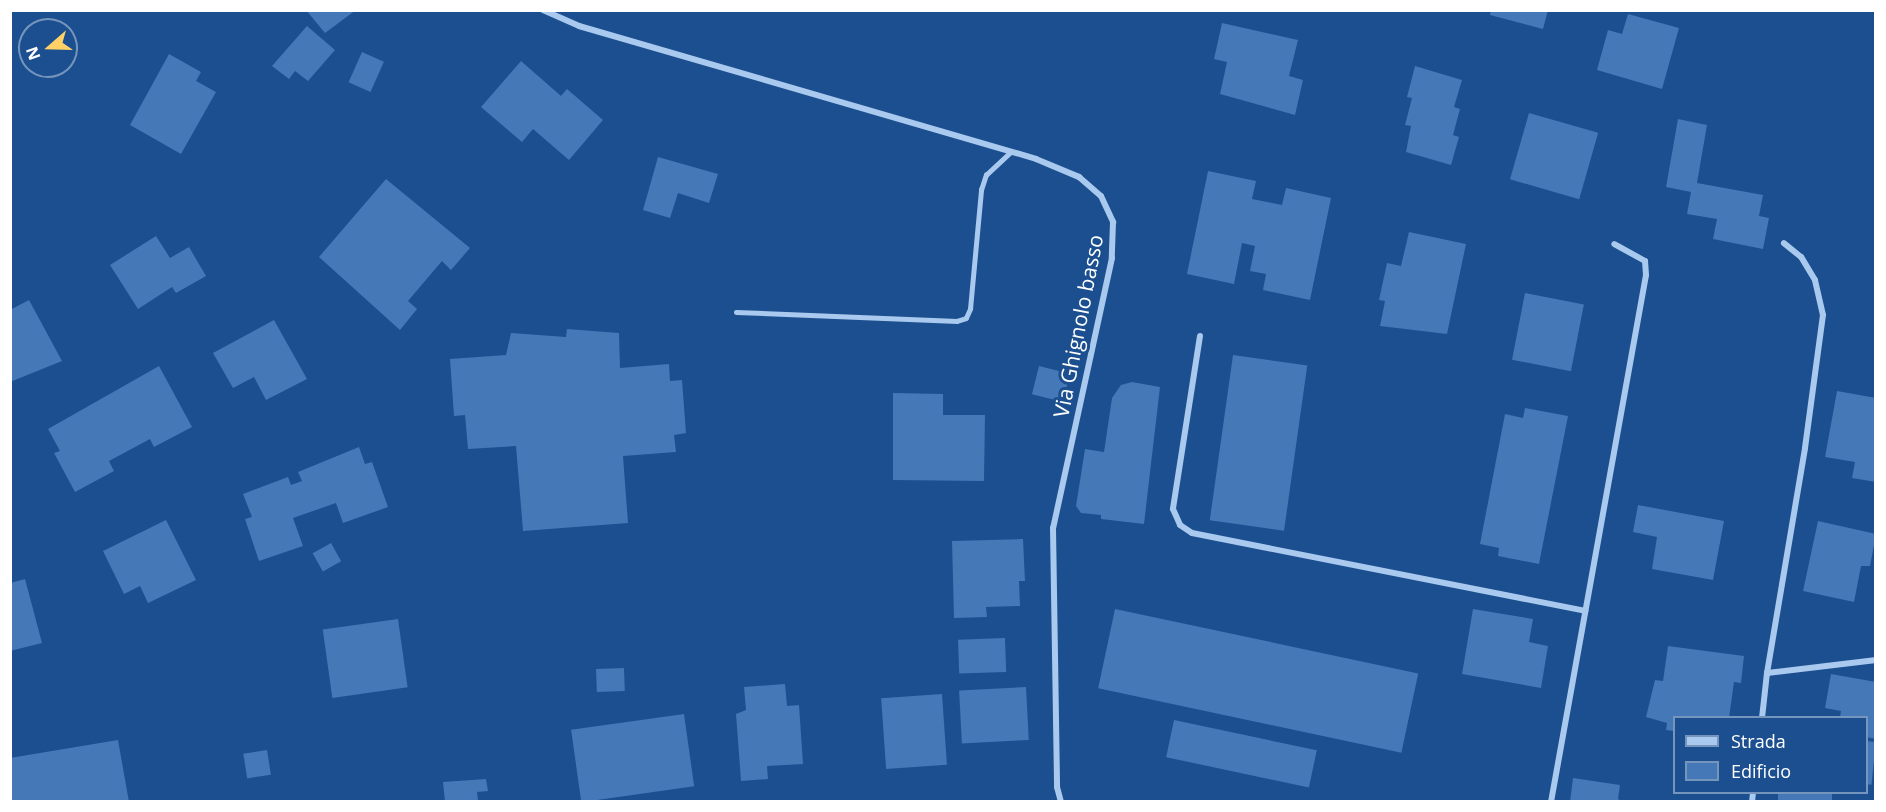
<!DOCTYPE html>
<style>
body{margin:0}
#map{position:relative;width:1886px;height:812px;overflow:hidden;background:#1b4f8f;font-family:"Open Sans",sans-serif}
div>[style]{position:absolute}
.building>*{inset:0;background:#4478b7;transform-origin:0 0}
.lane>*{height:4.5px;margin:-2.25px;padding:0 2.25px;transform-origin:2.25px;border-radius:2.25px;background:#a9c9ee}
.street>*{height:6px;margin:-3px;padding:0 3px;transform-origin:3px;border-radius:3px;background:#a9c9ee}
span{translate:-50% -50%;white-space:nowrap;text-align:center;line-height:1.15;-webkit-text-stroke:6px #1b4f8f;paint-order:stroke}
.street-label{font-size:21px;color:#fff}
.frame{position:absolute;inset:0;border:12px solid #fff;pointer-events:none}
.legend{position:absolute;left:1673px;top:716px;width:195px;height:78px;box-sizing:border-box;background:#1b4f8f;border:2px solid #7695bc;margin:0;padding:8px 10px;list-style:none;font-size:18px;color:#fff}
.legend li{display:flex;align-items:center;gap:12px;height:30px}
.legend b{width:30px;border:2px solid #7695bc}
.north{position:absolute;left:18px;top:18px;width:60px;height:60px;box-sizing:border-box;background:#1b4f8f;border:2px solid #7695bc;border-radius:50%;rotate:250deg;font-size:16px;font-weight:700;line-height:24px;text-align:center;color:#fff}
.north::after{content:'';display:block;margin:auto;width:21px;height:27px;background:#ffd166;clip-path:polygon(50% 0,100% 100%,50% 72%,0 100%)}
</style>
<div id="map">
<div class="building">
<div style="clip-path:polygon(306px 10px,356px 10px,325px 33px)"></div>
<div style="clip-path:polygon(1491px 10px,1548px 10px,1543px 29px,1490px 15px)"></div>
<div style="clip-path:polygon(1628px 14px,1679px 28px,1662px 89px,1597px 70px,1608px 30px,1622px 34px)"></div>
<div style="clip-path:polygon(1222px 23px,1298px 40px,1289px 76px,1303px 80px,1295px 115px,1220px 94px,1227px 62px,1214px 59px)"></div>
<div style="clip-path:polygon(307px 26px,335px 50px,308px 81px,295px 71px,289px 79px,272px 66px)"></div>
<div style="left:362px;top:52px;width:24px;height:33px;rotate:24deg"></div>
<div style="clip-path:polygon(169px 54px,201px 72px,196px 81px,216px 92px,181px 154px,130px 125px)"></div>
<div style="clip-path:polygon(521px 61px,561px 96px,567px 89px,603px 120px,569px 160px,533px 129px,522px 142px,481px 107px)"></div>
<div style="clip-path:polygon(1415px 66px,1462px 80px,1454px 107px,1460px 109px,1453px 135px,1459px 137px,1451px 165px,1406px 152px,1411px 126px,1405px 125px,1412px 98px,1407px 97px)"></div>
<div style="left:1529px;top:113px;width:72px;height:69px;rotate:16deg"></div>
<div style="clip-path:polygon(1678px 119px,1707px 125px,1697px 183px,1763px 195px,1759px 216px,1769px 218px,1763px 249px,1713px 239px,1717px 219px,1687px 214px,1691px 192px,1666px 187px)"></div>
<div style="clip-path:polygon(658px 157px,718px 174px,709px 203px,678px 193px,670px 218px,643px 210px)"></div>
<div style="clip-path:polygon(1208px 171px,1256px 181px,1252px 199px,1282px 205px,1286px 188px,1331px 198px,1310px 300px,1263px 290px,1266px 274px,1250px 271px,1255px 246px,1242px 243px,1234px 284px,1187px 274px)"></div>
<div style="clip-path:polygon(386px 179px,470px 248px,451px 270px,442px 261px,408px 301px,417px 309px,400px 330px,319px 257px)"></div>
<div style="clip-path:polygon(1409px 232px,1466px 244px,1447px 334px,1380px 326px,1385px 301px,1379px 300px,1387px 263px,1401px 266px)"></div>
<div style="clip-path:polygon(156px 236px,170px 258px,189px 247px,206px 276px,176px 293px,172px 287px,138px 309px,110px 265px)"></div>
<div style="left:1525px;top:293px;width:60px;height:68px;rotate:11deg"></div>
<div style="clip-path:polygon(29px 300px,62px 361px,10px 382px,10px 310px)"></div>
<div style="clip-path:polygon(274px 320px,307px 379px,266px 400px,254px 377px,233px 388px,213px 353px)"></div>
<div style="clip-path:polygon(567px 329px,619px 333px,620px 368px,669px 364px,670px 381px,682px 380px,686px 433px,674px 435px,676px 452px,623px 456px,628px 523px,523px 531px,516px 446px,468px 449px,465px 415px,454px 416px,450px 359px,506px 355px,511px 333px,566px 337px)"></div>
<div style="left:1233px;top:355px;width:75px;height:167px;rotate:8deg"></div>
<div style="clip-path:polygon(159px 366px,192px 427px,154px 447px,150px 439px,109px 461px,114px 471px,75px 492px,54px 453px,60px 451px,48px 429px)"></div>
<div style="left:1039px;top:366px;width:32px;height:29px;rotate:14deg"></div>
<div style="clip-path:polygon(1132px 382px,1160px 387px,1144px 524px,1101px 519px,1101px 515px,1081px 513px,1076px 506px,1085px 449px,1104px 452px,1112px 398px,1121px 385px)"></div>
<div style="clip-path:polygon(1837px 391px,1876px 398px,1876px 482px,1852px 478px,1855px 462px,1825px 457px)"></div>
<div style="clip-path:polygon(893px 393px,943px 394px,943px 415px,985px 415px,984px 481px,893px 480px)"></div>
<div style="clip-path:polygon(1525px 408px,1568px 416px,1539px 564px,1498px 556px,1499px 548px,1480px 544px,1505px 414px,1523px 418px)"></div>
<div style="clip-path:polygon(359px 447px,365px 464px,372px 462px,388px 507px,343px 523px,336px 503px,293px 518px,303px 546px,259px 561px,245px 519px,252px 517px,243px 494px,288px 477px,291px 485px,302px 481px,298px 472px)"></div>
<div style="clip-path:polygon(1638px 505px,1724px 521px,1713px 580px,1652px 569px,1657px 537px,1633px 532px)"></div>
<div style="clip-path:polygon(166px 520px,196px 580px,148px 603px,140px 586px,124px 594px,103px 551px)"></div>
<div style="clip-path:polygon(1818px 521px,1876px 534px,1870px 566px,1861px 566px,1854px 602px,1803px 591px)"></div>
<div style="clip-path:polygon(1023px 539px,1025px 581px,1019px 581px,1020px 606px,986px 607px,987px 617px,954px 618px,952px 541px)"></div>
<div style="left:331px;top:543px;width:21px;height:21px;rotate:61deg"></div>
<div style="clip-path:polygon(25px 579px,42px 643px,10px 651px,10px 583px)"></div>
<div style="left:1115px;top:609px;width:310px;height:81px;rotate:12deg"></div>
<div style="clip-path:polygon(1473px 609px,1533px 619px,1529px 642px,1548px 646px,1541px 688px,1462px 674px)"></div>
<div style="left:398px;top:619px;width:69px;height:76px;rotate:82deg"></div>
<div style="left:1005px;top:638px;width:34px;height:47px;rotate:88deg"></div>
<div style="clip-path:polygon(1668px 646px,1744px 656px,1741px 683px,1734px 682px,1729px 718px,1674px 718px,1674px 731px,1666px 730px,1667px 723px,1646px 717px,1655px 680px,1663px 681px)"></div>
<div style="left:624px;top:668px;width:23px;height:28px;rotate:88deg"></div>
<div style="clip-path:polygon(1831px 674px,1876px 682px,1876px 739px,1866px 737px,1866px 718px,1840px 718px,1841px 711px,1825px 708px)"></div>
<div style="clip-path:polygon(785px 684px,787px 706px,799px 705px,803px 764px,767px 766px,768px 779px,741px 781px,736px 714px,746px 710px,744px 687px)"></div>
<div style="left:1026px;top:687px;width:53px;height:67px;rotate:87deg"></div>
<div style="left:942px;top:694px;width:71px;height:61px;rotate:86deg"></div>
<div style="left:684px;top:714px;width:73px;height:114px;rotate:82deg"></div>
<div style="left:1174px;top:720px;width:146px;height:38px;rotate:12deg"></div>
<div style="clip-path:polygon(118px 740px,129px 802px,10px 802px,10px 758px)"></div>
<div style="left:1866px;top:741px;width:10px;height:43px;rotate:6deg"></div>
<div style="left:267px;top:750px;width:25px;height:24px;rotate:81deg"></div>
<div style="clip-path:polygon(1573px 778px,1620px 785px,1618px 799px,1623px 802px,1570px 802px)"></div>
<div style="clip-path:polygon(486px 779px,488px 791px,477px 792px,478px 800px,445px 802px,443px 782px)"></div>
<div style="left:1778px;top:792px;width:54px;height:10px"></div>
</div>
<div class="lane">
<div style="left:736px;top:312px;width:221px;rotate:2.3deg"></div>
<div style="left:957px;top:321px;width:9px;rotate:-18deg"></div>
<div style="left:966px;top:318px;width:10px;rotate:-66deg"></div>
<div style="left:970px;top:309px;width:120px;rotate:-84.7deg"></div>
<div style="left:981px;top:190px;width:16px;rotate:-72deg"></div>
<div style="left:986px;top:175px;width:34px;rotate:-43deg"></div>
</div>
<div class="street">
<div style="left:543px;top:10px;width:39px;rotate:24deg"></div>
<div style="left:579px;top:26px;width:476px;rotate:16.2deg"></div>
<div style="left:1036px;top:159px;width:47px;rotate:22.7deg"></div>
<div style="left:1079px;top:177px;width:29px;rotate:41deg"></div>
<div style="left:1101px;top:196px;width:29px;rotate:65deg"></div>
<div style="left:1113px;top:222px;width:36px;rotate:92deg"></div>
<div style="left:1112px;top:258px;width:276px;rotate:102.3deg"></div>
<div style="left:1053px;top:528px;width:259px;rotate:89.1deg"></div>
<div style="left:1057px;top:787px;width:16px;rotate:75deg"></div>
<div style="left:1200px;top:336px;width:175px;rotate:98.9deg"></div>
<div style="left:1173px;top:509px;width:17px;rotate:66deg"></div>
<div style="left:1180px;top:525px;width:14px;rotate:34deg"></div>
<div style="left:1192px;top:533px;width:401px;rotate:11.2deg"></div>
<div style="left:1767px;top:673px;width:228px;rotate:-80.4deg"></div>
<div style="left:1805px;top:448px;width:134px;rotate:-82.3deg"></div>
<div style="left:1823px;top:315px;width:36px;rotate:-103deg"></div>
<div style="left:1815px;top:280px;width:27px;rotate:-121deg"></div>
<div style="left:1801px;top:257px;width:22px;rotate:-141deg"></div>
<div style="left:1762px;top:718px;width:45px;rotate:-83.7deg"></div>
<div style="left:1767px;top:673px;width:110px;rotate:-6.8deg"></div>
<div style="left:1551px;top:802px;width:535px;rotate:-79.78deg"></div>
<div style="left:1646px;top:275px;width:14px;rotate:-94deg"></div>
<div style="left:1645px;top:261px;width:35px;rotate:-151deg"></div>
<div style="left:1752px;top:802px;width:10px;rotate:-84deg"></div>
</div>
<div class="street-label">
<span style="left:1078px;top:326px;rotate:-79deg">Via Ghignolo basso</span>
</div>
<div class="frame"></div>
<ul class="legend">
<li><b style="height:8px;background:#a9c9ee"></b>Strada</li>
<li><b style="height:16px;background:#4478b7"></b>Edificio</li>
</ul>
<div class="north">N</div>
</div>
